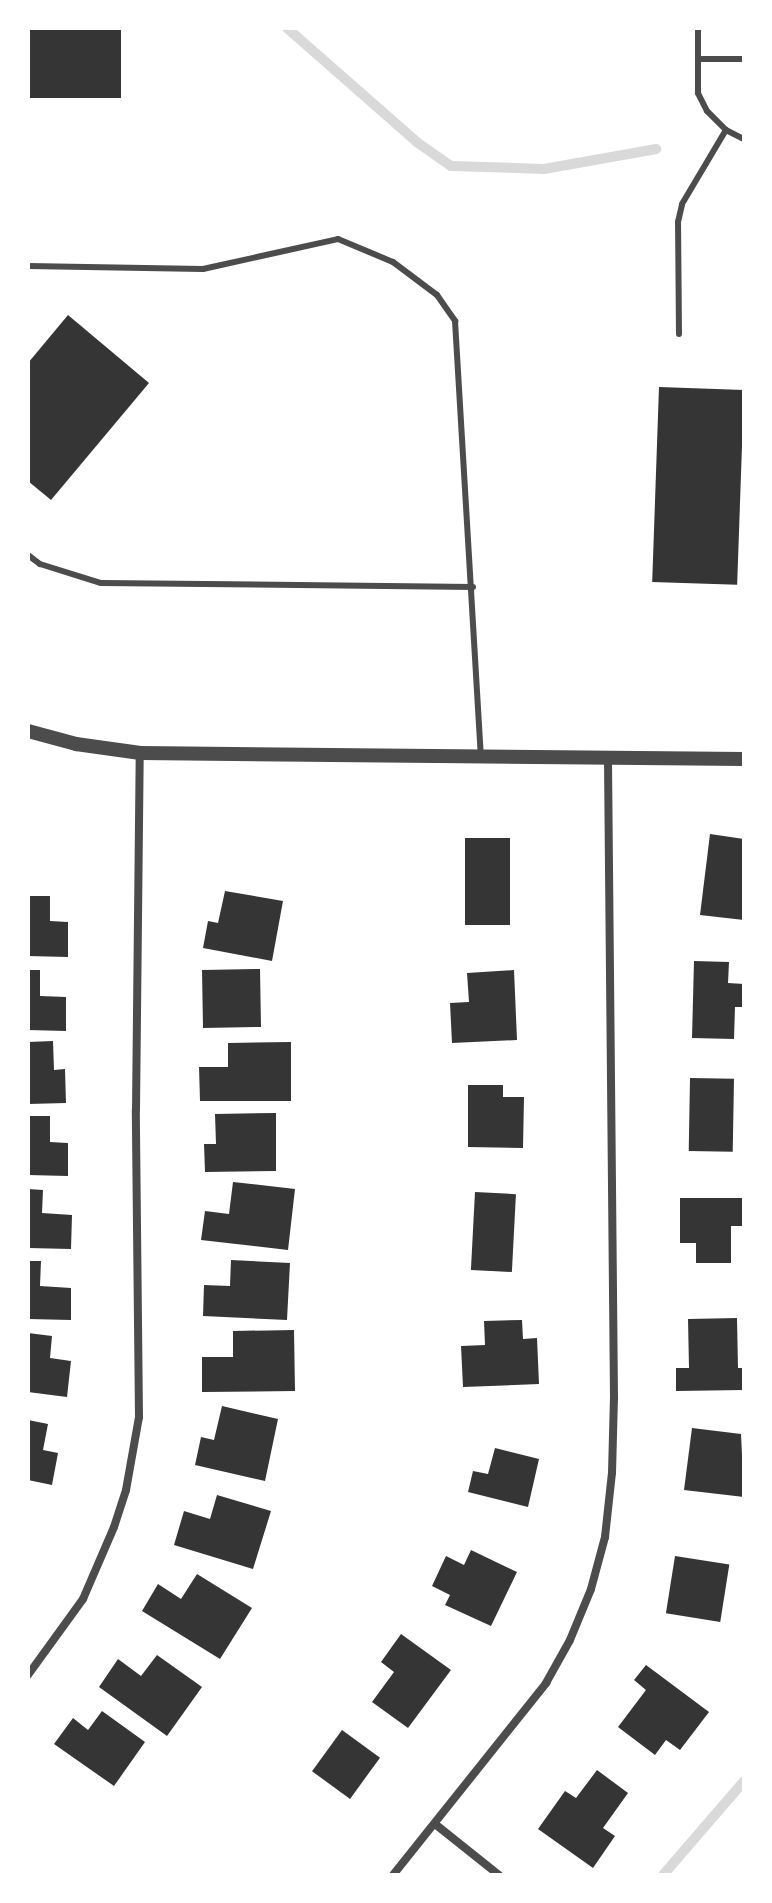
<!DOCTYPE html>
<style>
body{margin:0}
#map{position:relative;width:772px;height:1903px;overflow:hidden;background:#fff;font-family:Spectral,serif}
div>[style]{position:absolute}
.stream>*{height:10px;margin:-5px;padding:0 5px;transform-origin:5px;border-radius:5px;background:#d9d9d9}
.building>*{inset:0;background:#353535;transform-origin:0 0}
.service>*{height:6px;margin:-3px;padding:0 3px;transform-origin:3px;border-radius:3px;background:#4c4c4c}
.minor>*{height:8px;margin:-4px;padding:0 4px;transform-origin:4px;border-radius:4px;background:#4c4c4c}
.tertiary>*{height:14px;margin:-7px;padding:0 7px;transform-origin:7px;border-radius:7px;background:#4c4c4c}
span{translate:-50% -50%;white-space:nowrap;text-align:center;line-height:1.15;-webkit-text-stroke:8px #fff;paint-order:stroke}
.frame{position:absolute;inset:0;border:30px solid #fff;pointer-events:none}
</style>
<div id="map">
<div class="stream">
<div style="left:287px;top:28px;width:174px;rotate:41.3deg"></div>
<div style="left:418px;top:143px;width:40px;rotate:34.9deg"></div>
<div style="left:451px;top:166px;width:93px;rotate:1.8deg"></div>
<div style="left:544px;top:169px;width:114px;rotate:-10.1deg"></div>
<div style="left:663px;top:1875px;width:124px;rotate:-49.2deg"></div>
</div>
<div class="building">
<div style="left:29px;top:28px;width:92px;height:70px"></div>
<div style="clip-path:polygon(68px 315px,149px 383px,51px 500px,28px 481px,28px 363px)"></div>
<div style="left:659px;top:387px;width:85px;height:195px;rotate:2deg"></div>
<div style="clip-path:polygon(710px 834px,744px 839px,744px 920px,700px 915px)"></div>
<div style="left:465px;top:838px;width:45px;height:87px"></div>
<div style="clip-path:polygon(225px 891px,283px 901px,272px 961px,203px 948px,208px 921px,218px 923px)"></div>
<div style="clip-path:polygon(28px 896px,50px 896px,50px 921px,68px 922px,68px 957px,28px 956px)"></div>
<div style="clip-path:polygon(694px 961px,729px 962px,728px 983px,744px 984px,744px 1007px,735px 1007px,734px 1039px,692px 1038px)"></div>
<div style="left:260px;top:969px;width:58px;height:58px;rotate:89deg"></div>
<div style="clip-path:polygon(28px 970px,40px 970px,40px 996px,66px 997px,66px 1031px,28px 1030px)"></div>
<div style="clip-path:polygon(514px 970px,517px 1040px,452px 1043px,450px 1003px,469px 1002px,467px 973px)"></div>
<div style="clip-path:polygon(53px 1041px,54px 1070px,65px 1069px,66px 1103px,28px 1104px,28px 1042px)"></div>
<div style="clip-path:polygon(291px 1042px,291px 1101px,200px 1101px,199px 1067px,228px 1067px,228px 1043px)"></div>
<div style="left:690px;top:1078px;width:44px;height:73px;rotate:1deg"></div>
<div style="clip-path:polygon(468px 1085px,503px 1085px,503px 1097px,524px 1097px,523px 1148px,468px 1147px)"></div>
<div style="clip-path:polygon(276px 1113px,276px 1171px,205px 1172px,204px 1144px,216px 1144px,215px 1114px)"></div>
<div style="clip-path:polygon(28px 1116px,50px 1116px,50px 1142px,68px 1143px,68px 1176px,28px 1175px)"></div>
<div style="clip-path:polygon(233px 1182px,295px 1189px,288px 1250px,201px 1240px,205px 1211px,229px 1214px)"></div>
<div style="clip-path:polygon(28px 1189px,43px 1190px,42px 1213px,72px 1215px,71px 1249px,28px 1248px)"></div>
<div style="left:475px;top:1192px;width:41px;height:78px;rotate:3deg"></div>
<div style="clip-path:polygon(680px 1198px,744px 1198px,744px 1226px,731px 1226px,731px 1263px,696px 1263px,696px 1243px,680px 1243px)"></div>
<div style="clip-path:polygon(231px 1260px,290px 1263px,287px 1320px,203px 1316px,204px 1285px,230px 1286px)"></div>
<div style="clip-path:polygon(28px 1261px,41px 1261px,40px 1286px,71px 1288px,71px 1320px,28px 1319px)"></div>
<div style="clip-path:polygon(737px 1318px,738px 1368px,744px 1368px,744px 1390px,676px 1391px,676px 1368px,689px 1368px,688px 1319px)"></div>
<div style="clip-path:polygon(522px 1320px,523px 1339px,537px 1338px,539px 1384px,463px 1387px,461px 1346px,485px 1345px,484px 1321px)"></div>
<div style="clip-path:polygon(294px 1330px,295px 1391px,202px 1392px,202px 1357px,233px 1357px,233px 1331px)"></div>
<div style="clip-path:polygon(28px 1333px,52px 1336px,50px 1358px,71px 1361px,67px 1397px,28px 1392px)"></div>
<div style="clip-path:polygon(222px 1406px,278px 1419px,265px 1481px,195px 1465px,201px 1437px,214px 1440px)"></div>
<div style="clip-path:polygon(28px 1420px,48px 1424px,43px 1450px,58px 1453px,52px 1485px,28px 1480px)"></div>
<div style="clip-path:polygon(692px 1428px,741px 1434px,744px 1497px,684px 1490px)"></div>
<div style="clip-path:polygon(495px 1448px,539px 1459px,528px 1507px,468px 1492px,473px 1471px,488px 1474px)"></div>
<div style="clip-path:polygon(217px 1495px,271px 1511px,253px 1569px,174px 1545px,184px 1511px,210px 1519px)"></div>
<div style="clip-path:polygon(471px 1550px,517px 1572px,491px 1626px,445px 1605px,450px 1595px,432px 1586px,446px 1556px,464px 1565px)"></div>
<div style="left:675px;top:1556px;width:55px;height:58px;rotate:9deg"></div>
<div style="clip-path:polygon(197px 1574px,252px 1608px,220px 1659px,142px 1611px,158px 1584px,181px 1599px)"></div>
<div style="clip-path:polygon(401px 1634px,451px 1670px,408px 1728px,372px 1702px,394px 1672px,381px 1662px)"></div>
<div style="clip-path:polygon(157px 1655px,202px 1687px,167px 1736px,99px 1687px,118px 1659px,141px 1676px)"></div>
<div style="clip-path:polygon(646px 1665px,709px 1712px,680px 1750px,666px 1740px,655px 1755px,618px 1727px,646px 1690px,634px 1680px)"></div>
<div style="clip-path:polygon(102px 1711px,145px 1742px,114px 1786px,54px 1744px,73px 1718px,88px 1730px)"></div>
<div style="left:342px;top:1730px;width:47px;height:51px;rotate:36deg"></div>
<div style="clip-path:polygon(597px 1770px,628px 1793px,603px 1828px,615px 1836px,593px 1868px,538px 1829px,565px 1791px,576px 1798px)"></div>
</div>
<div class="service">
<div style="left:698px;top:59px;width:46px"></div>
<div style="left:726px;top:130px;width:20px;rotate:27deg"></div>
<div style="left:28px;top:266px;width:175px;rotate:1deg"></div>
<div style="left:203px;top:269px;width:138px;rotate:-12.5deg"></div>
<div style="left:338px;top:239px;width:60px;rotate:22.7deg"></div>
<div style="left:393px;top:262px;width:55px;rotate:36.9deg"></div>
<div style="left:437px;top:295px;width:32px;rotate:55deg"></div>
<div style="left:455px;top:321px;width:435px;rotate:86.6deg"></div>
<div style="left:679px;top:334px;width:112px;rotate:-90.5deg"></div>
<div style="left:678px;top:222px;width:18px;rotate:-77deg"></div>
<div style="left:682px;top:204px;width:86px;rotate:-59.3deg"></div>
<div style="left:726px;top:130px;width:27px;rotate:-135deg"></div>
<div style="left:707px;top:111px;width:20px;rotate:-117deg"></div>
<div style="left:698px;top:93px;width:65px;rotate:-90deg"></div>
<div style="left:28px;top:555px;width:15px;rotate:37deg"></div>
<div style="left:40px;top:564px;width:64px;rotate:17.3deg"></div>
<div style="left:101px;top:583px;width:372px;rotate:0.6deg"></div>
</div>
<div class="minor">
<div style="left:28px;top:1675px;width:94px;rotate:-54.1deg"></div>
<div style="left:83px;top:1599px;width:78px;rotate:-66.7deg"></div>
<div style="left:114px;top:1527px;width:39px;rotate:-72deg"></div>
<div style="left:126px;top:1490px;width:74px;rotate:-79.9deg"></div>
<div style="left:139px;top:1417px;width:307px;rotate:-90.6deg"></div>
<div style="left:136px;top:1110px;width:357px;rotate:-89.4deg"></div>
<div style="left:435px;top:1824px;width:82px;rotate:38.6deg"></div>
<div style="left:393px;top:1875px;width:246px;rotate:-51.4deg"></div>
<div style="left:546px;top:1683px;width:49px;rotate:-60.8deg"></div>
<div style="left:570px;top:1640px;width:55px;rotate:-67.6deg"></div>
<div style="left:591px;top:1589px;width:54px;rotate:-74.9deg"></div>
<div style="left:605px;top:1537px;width:64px;rotate:-83.8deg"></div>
<div style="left:612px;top:1473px;width:75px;rotate:-88.5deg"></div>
<div style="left:614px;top:1398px;width:640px;rotate:-90.54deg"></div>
</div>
<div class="tertiary">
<div style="left:28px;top:731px;width:50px;rotate:15.2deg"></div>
<div style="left:76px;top:744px;width:65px;rotate:8deg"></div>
<div style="left:140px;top:753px;width:604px;rotate:0.57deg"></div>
</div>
<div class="frame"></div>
</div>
